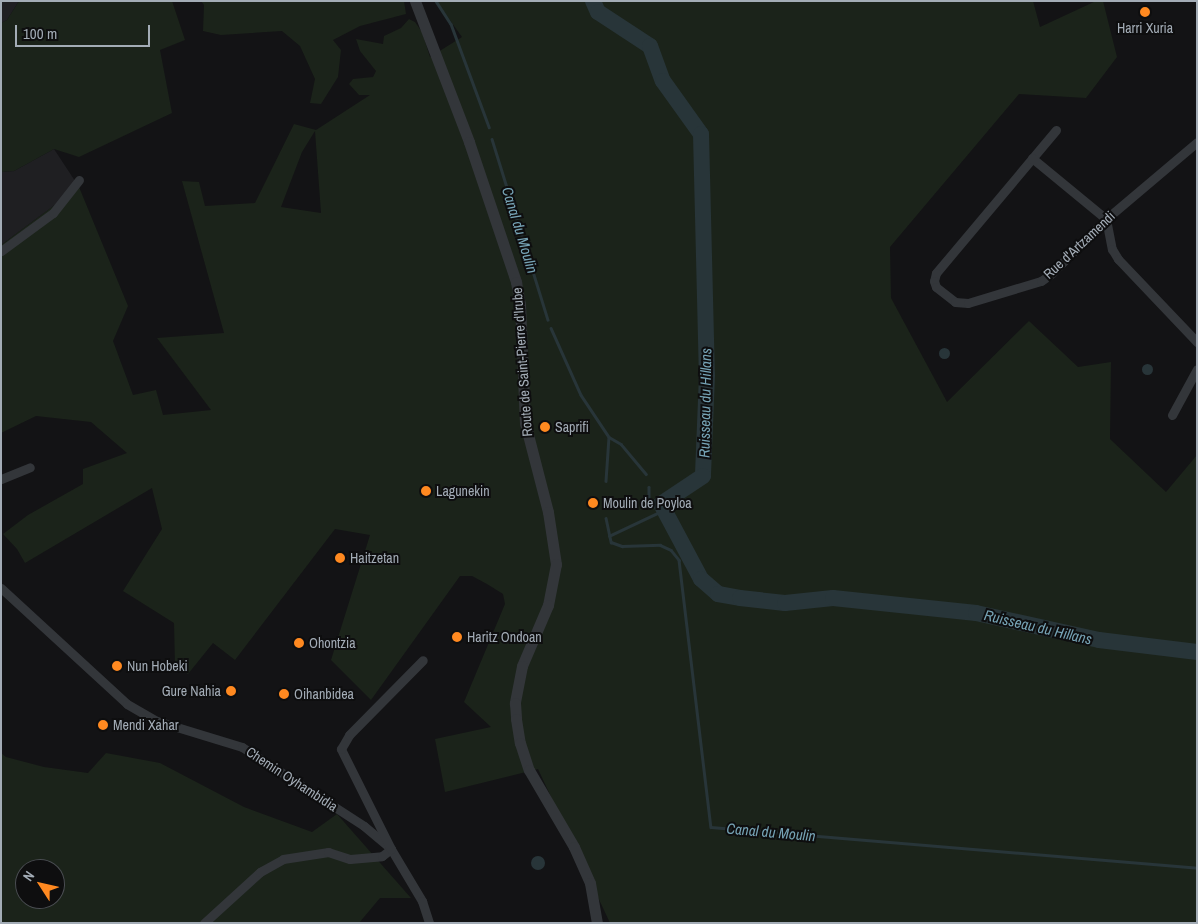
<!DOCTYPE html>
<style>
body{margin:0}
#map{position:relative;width:1198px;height:924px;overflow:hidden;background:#131315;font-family:"Archivo Narrow",sans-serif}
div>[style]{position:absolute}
.built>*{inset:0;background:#1f1f22}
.green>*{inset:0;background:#1b231a}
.water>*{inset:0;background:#283539}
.round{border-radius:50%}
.stream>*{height:2.5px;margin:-1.25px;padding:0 1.25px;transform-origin:1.25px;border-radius:1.25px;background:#283539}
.river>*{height:16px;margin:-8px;padding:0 8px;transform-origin:8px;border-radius:8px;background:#283539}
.minor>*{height:9px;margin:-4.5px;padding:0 4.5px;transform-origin:4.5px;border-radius:4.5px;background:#33363a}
.tertiary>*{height:11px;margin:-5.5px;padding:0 5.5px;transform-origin:5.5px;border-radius:5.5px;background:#33363a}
.dots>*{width:14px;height:14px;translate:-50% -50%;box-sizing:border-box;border:2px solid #0e0e0f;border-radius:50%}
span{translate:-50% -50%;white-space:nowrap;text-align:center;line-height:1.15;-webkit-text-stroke:4px #0e0e0f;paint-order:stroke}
.poi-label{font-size:14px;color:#a3acb6}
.left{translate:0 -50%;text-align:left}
.right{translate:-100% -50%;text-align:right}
.street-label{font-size:14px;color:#a3acb6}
.water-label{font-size:15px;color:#76a3b5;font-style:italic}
.frame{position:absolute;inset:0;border:2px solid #a3acb6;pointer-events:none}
.north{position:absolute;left:15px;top:859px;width:50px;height:50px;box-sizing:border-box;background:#0e0e0f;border:1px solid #4a4d52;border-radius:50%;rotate:305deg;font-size:14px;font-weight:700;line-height:20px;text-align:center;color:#a3acb6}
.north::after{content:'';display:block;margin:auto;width:18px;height:22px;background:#ff8920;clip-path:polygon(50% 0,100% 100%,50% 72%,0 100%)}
.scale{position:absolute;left:15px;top:25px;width:135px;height:22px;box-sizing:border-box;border:2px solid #a3acb6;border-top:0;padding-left:6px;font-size:15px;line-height:18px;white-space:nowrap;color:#a3acb6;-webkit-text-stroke:4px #0e0e0f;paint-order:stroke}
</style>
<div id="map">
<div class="built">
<div style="clip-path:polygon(1px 1px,19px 1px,7px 20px,1px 23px)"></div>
<div style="clip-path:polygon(54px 149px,79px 187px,1px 245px,1px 172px,14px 171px)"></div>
</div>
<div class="green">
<div style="clip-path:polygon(19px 1px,172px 1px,185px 40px,160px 50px,172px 113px,79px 157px,54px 149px,14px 171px,1px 172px,1px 23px,7px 20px)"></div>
<div style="clip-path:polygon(201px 1px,404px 1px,406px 14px,360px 26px,333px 40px,341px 50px,338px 77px,321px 104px,310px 103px,315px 79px,300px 46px,282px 31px,221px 35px,203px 31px,204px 5px)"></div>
<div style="clip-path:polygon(evenodd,436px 1px,1033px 1px,1040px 27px,1096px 1px,1103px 1px,1117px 57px,1086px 98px,1019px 94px,890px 247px,891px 298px,947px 402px,1029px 321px,1078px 367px,1111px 362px,1110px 439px,1166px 492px,1197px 455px,1197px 923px,610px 923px,538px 769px,445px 792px,435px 739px,491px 727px,464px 702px,505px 604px,503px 594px,487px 584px,472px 576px,460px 576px,371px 700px,331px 660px,370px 535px,335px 529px,235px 660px,213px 643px,188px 674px,175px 666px,174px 623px,123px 591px,162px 529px,152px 488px,25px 563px,17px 549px,3px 534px,28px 515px,83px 484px,83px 469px,127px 453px,91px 422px,36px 416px,1px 433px,1px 245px,79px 187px,128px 306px,113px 341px,133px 395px,156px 390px,163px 415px,211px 410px,157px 338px,224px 333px,182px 181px,199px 182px,205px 206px,255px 203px,294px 124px,316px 130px,370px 95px,359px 95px,349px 84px,353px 79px,373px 77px,376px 71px,360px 51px,356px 39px,383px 44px,384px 36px,401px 28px,409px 19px,415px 22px,422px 32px,430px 57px,462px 37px,436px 1px,315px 131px,321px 213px,281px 207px,302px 152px,315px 131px)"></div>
<div style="clip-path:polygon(evenodd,1px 753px,6px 757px,44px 767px,88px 773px,106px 753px,160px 763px,244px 807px,312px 832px,337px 814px,411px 898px,380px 898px,359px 923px,1px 923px,1px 753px,25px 869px,55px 869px,55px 899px,25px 899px,25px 869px)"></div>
</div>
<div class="water">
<div class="round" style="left:938.5px;top:347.5px;width:11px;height:11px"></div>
<div class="round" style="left:1141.5px;top:363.5px;width:11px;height:11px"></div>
<div class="round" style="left:531px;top:856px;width:14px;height:14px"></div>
</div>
<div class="stream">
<div style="left:436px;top:1px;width:27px;rotate:57deg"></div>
<div style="left:451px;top:24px;width:110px;rotate:69.7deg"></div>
<div style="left:492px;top:139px;width:189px;rotate:72.8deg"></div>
<div style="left:551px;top:328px;width:73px;rotate:65.9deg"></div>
<div style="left:581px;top:395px;width:50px;rotate:56.3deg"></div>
<div style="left:609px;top:437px;width:44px;rotate:93.9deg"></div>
<div style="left:609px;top:437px;width:14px;rotate:30deg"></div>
<div style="left:621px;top:444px;width:39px;rotate:50deg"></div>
<div style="left:649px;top:487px;width:13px;rotate:90deg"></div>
<div style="left:649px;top:500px;width:13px;rotate:18deg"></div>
<div style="left:606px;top:518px;width:25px;rotate:78deg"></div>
<div style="left:611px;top:542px;width:12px;rotate:20deg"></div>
<div style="left:622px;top:546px;width:38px;rotate:-2deg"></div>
<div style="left:660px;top:545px;width:12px;rotate:24deg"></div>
<div style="left:671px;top:550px;width:13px;rotate:51deg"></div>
<div style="left:679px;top:560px;width:269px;rotate:83.2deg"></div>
<div style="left:711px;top:827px;width:488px;rotate:4.8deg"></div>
<div style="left:609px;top:536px;width:61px;rotate:-25.3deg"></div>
</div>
<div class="river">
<div style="left:593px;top:1px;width:12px;rotate:66deg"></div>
<div style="left:598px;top:12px;width:62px;rotate:33.2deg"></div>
<div style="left:650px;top:46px;width:37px;rotate:70deg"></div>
<div style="left:663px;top:81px;width:65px;rotate:54.4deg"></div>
<div style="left:701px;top:134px;width:241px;rotate:88.6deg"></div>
<div style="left:707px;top:375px;width:101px;rotate:92.3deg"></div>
<div style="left:703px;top:476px;width:50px;rotate:146.3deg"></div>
<div style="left:661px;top:504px;width:85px;rotate:61.9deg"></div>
<div style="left:701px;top:579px;width:23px;rotate:41deg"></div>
<div style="left:718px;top:594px;width:22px;rotate:10deg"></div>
<div style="left:740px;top:598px;width:45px;rotate:6.3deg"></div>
<div style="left:785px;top:603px;width:48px;rotate:-5.9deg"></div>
<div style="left:833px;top:598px;width:144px;rotate:6deg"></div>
<div style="left:976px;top:613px;width:126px;rotate:12.4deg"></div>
<div style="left:1099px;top:640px;width:99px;rotate:7deg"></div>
</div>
<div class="minor">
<div style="left:1056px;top:130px;width:187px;rotate:130deg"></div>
<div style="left:936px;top:273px;width:8px;rotate:104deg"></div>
<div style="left:934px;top:281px;width:6px;rotate:72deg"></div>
<div style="left:936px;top:287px;width:24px;rotate:38deg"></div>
<div style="left:955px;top:302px;width:13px;rotate:4deg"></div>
<div style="left:968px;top:303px;width:76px;rotate:-16.8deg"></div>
<div style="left:1041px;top:281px;width:12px;rotate:-35deg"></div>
<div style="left:1051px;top:274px;width:78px;rotate:-45deg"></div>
<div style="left:1106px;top:219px;width:119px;rotate:-40.2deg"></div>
<div style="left:1032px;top:158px;width:96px;rotate:39.5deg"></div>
<div style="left:1106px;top:219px;width:31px;rotate:79deg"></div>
<div style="left:1112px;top:249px;width:12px;rotate:59deg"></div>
<div style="left:1118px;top:259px;width:115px;rotate:46.4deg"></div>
<div style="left:1px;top:251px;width:64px;rotate:-36.2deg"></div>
<div style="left:53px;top:213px;width:42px;rotate:-51.8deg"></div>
<div style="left:1172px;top:415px;width:52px;rotate:-61.5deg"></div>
<div style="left:1px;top:479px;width:31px;rotate:-22deg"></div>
<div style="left:1px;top:588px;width:171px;rotate:42.6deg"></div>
<div style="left:127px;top:704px;width:34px;rotate:30deg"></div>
<div style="left:157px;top:721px;width:89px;rotate:17deg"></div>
<div style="left:242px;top:747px;width:145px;rotate:32.9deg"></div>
<div style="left:364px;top:826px;width:35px;rotate:40deg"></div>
<div style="left:391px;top:849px;width:61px;rotate:59.2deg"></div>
<div style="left:422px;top:901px;width:23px;rotate:72deg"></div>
<div style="left:204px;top:923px;width:76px;rotate:-42.3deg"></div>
<div style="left:260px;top:872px;width:26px;rotate:-29deg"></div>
<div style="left:283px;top:859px;width:46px;rotate:-8.8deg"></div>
<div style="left:328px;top:852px;width:23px;rotate:18deg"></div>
<div style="left:350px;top:859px;width:32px;rotate:-5deg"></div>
<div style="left:382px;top:856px;width:11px;rotate:-38deg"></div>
<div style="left:391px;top:849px;width:112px;rotate:-116.6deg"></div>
<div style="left:341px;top:749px;width:16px;rotate:-60deg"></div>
<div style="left:349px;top:735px;width:105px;rotate:-45.4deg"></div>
</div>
<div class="tertiary">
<div style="left:415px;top:1px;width:151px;rotate:69deg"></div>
<div style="left:469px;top:142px;width:148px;rotate:71.4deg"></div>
<div style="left:516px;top:282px;width:22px;rotate:80deg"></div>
<div style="left:520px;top:304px;width:119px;rotate:87.6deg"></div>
<div style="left:525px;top:423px;width:92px;rotate:75.5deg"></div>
<div style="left:548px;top:512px;width:53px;rotate:81.3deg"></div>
<div style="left:556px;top:564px;width:42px;rotate:101deg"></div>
<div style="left:548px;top:605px;width:66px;rotate:113.1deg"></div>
<div style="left:522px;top:666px;width:38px;rotate:101deg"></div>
<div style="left:515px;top:703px;width:16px;rotate:86deg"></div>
<div style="left:516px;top:719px;width:24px;rotate:81deg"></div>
<div style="left:520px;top:743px;width:28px;rotate:72deg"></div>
<div style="left:529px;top:770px;width:89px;rotate:59.7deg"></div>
<div style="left:574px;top:847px;width:39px;rotate:66deg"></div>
<div style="left:590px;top:883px;width:41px;rotate:80.1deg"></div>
</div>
<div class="dots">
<div style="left:1145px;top:12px;background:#ff8920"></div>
<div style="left:545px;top:427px;background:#ff8920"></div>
<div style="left:426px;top:491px;background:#ff8920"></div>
<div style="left:593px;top:503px;background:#ff8920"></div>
<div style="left:340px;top:558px;background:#ff8920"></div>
<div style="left:457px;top:637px;background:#ff8920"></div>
<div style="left:299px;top:643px;background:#ff8920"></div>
<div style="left:117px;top:666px;background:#ff8920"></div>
<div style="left:231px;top:691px;background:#ff8920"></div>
<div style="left:284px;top:694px;background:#ff8920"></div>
<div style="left:103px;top:725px;background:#ff8920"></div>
</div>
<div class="poi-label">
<span style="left:1145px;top:28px">Harri Xuria</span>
<span class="left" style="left:555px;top:427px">Saprifi</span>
<span class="left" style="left:436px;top:491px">Lagunekin</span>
<span class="left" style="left:603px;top:503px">Moulin de Poyloa</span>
<span class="left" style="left:350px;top:558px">Haitzetan</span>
<span class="left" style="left:467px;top:637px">Haritz Ondoan</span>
<span class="left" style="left:309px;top:643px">Ohontzia</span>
<span class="left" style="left:127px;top:666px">Nun Hobeki</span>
<span class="right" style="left:221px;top:691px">Gure Nahia</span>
<span class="left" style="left:294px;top:694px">Oihanbidea</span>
<span class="left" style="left:113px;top:725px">Mendi Xahar</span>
</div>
<div class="street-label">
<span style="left:1079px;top:245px;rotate:-43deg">Rue d'Artzamendi</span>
<span style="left:522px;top:362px;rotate:-94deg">Route de Saint-Pierre d'Irube</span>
<span style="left:292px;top:779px;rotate:33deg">Chemin Oyhambidia</span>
</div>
<div class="water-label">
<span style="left:520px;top:230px;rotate:73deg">Canal du Moulin</span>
<span style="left:705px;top:403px;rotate:-89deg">Ruisseau du Hillans</span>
<span style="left:1038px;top:627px;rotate:13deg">Ruisseau du Hillans</span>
<span style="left:771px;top:832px;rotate:5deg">Canal du Moulin</span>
</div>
<div class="frame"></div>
<div class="north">N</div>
<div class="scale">100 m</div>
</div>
